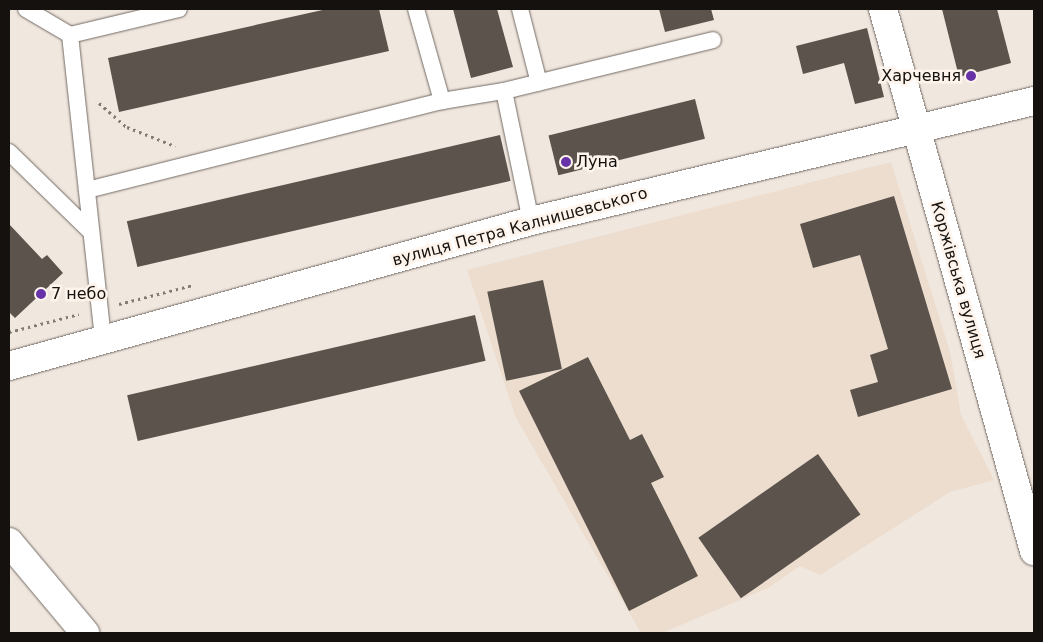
<!DOCTYPE html>
<meta charset="utf-8">
<style>
body{margin:0}
#map{position:relative;width:1043px;height:642px;overflow:hidden;background:#f0e7df;font-family:"DejaVu Sans",sans-serif}
div>[style]{position:absolute}
.built>*{inset:0;background:#ecddcf}
.building>*{inset:0;background:#5b534c;transform-origin:0 0}
.path>*{height:3px;margin-top:-1.5px;transform-origin:0;background:repeating-linear-gradient(90deg,#827c77 0 2.5px,transparent 0 6.5px)}
.roads{filter:drop-shadow(0 0 1px #726a63) drop-shadow(0 0 1px #726a63)}
.service>*{height:16px;margin:-8px;padding:0 8px;transform-origin:8px;border-radius:8px;background:#fff}
.minor>*{height:28px;margin:-14px;padding:0 14px;transform-origin:14px;border-radius:14px;background:#fff}
.tertiary>*{height:28px;margin:-14px;padding:0 14px;transform-origin:14px;border-radius:14px;background:#fff}
.dots>*{width:14px;height:14px;translate:-50% -50%;box-sizing:border-box;border:2px solid #fef4ec;border-radius:50%}
span{translate:-50% -50%;white-space:nowrap;text-align:center;line-height:1.15;-webkit-text-stroke:5px #fef4ec;paint-order:stroke}
.poi-label{font-size:16px;color:#14110e}
.right{translate:-100% -50%;text-align:right}
.left{translate:0 -50%;text-align:left}
.street-label{font-size:16px;color:#14110e}
.frame{position:absolute;inset:0;border:10px solid #14110e;pointer-events:none}
</style>
<div id="map">
<div class="built">
<div style="clip-path:polygon(891px 162px,950px 352px,961px 415px,994px 480px,950px 492px,820px 575px,800px 566px,768px 588px,662px 633px,641px 633px,516px 418px,467px 270px)"></div>
</div>
<div class="building">
<div style="clip-path:polygon(327px 9px,379px 9px,389px 51px,119px 112px,108px 58px)"></div>
<div style="clip-path:polygon(453px 9px,497px 9px,513px 67px,471px 78px)"></div>
<div style="clip-path:polygon(659px 9px,711px 9px,714px 20px,665px 32px)"></div>
<div style="clip-path:polygon(942px 9px,997px 9px,1011px 63px,959px 77px)"></div>
<div style="clip-path:polygon(867px 28px,884px 97px,855px 104px,844px 63px,803px 74px,796px 46px)"></div>
<div style="left:695px;top:99px;width:41px;height:151px;rotate:76deg"></div>
<div style="left:500px;top:135px;width:47px;height:383px;rotate:77deg"></div>
<div style="clip-path:polygon(894px 196px,952px 389px,858px 417px,850px 390px,878px 382px,870px 355px,888px 349px,860px 255px,813px 268px,800px 224px)"></div>
<div style="clip-path:polygon(9px 224px,42px 259px,47px 255px,63px 273px,15px 318px,9px 312px)"></div>
<div style="left:543px;top:280px;width:91px;height:57px;rotate:78deg"></div>
<div style="left:475px;top:315px;width:47px;height:357px;rotate:77deg"></div>
<div style="clip-path:polygon(588px 357px,630px 440px,642px 434px,664px 477px,651px 483px,698px 576px,629px 611px,519px 391px)"></div>
<div style="left:818px;top:454px;width:74px;height:146px;rotate:55deg"></div>
</div>
<div class="path">
<div style="left:99px;top:103px;width:37px;rotate:41deg"></div>
<div style="left:127px;top:127px;width:52px;rotate:21.6deg"></div>
<div style="left:119px;top:304px;width:76px;rotate:-14.4deg"></div>
<div style="left:9px;top:332px;width:72px;rotate:-14.4deg"></div>
</div>
<div class="roads">
<div class="service">
<div style="left:26px;top:9px;width:51px;rotate:30.6deg"></div>
<div style="left:70px;top:35px;width:112px;rotate:-13.4deg"></div>
<div style="left:416px;top:9px;width:96px;rotate:74.2deg"></div>
<div style="left:442px;top:101px;width:63px;rotate:-9.2deg"></div>
<div style="left:504px;top:91px;width:133px;rotate:78.3deg"></div>
<div style="left:520px;top:9px;width:76px;rotate:75.6deg"></div>
<div style="left:70px;top:35px;width:307px;rotate:83.8deg"></div>
<div style="left:504px;top:91px;width:215px;rotate:-13.7deg"></div>
<div style="left:9px;top:152px;width:115px;rotate:44.3deg"></div>
<div style="left:87px;top:190px;width:366px;rotate:-14.1deg"></div>
</div>
<div class="minor">
<div style="left:9px;top:366px;width:542px;rotate:-15.52deg"></div>
<div style="left:531px;top:221px;width:517px;rotate:-13.42deg"></div>
<div style="left:9px;top:542px;width:119px;rotate:50.1deg"></div>
</div>
<div class="tertiary">
<div style="left:883px;top:9px;width:563px;rotate:74.43deg"></div>
</div>
</div>
<div class="dots">
<div style="left:971px;top:76px;background:#6731a8"></div>
<div style="left:566px;top:162px;background:#6731a8"></div>
<div style="left:41px;top:294px;background:#6731a8"></div>
</div>
<div class="poi-label">
<span class="right" style="left:961px;top:76px">Харчевня</span>
<span class="left" style="left:576px;top:162px">Луна</span>
<span class="left" style="left:51px;top:294px">7 небо</span>
</div>
<div class="street-label">
<span style="left:520px;top:227px;rotate:-15deg">вулиця Петра Калнишевського</span>
<span style="left:958px;top:280px;rotate:74deg">Коржівська вулиця</span>
</div>
<div class="frame"></div>
</div>
